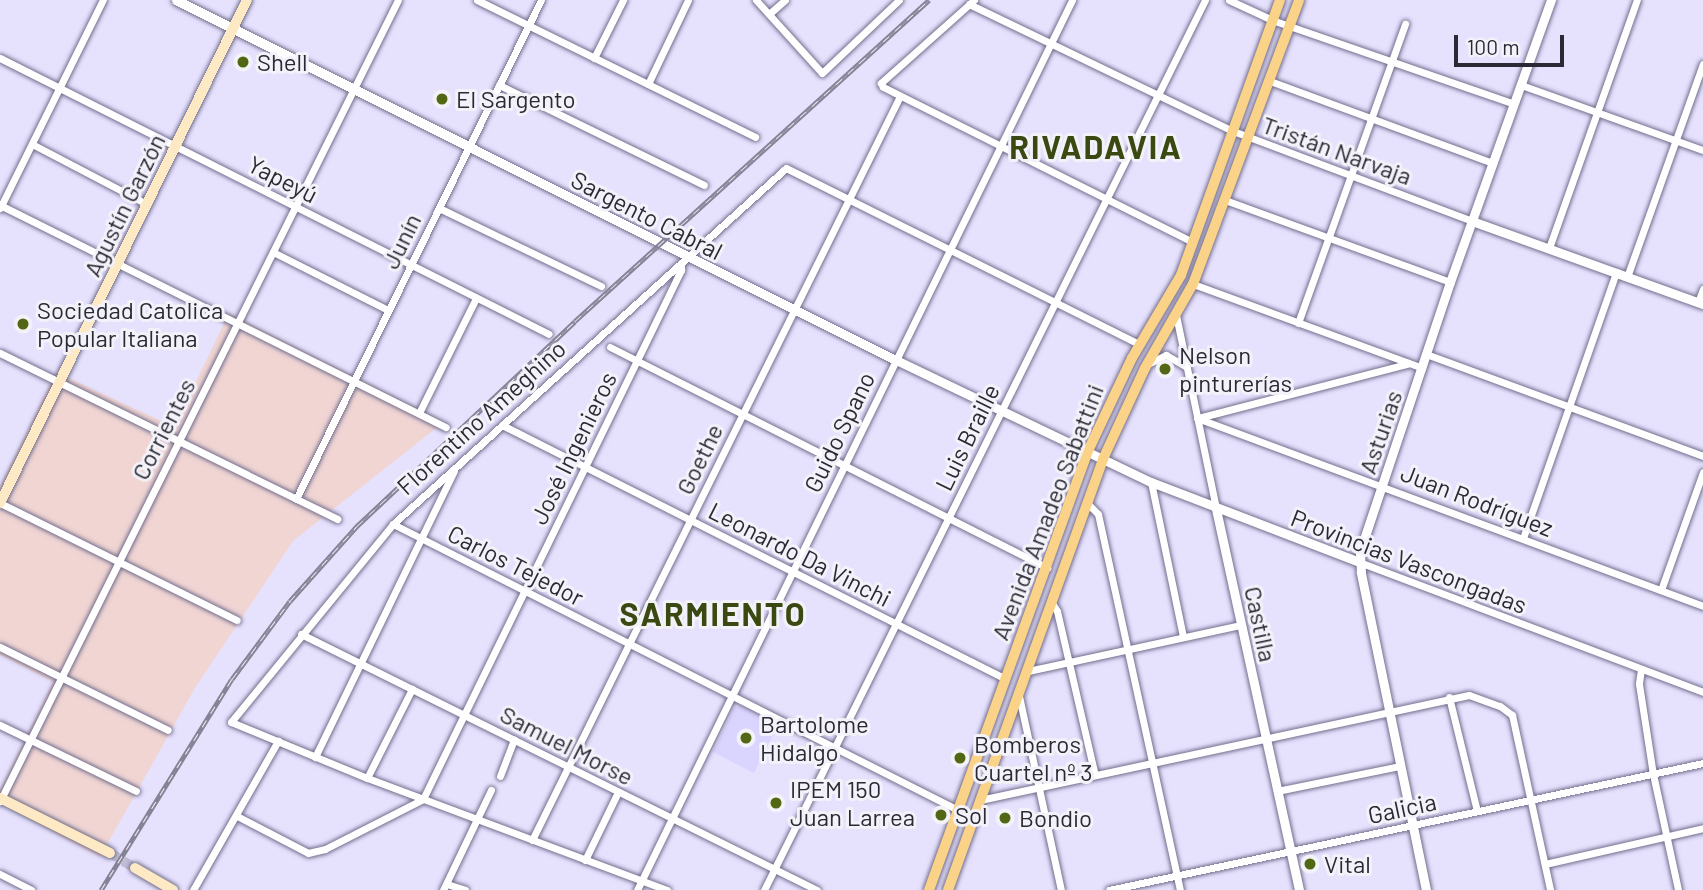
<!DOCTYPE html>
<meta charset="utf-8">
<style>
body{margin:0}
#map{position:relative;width:1703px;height:890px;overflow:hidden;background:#e6e2fe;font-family:Barlow,sans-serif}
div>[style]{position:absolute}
.industrial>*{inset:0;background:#f0d5d3}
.built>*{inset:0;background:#dad5fe}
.secondary-tunnel>*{height:10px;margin-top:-5px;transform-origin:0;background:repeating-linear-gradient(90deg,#c0bdd6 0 10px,transparent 0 15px)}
.roads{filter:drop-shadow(0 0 2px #736e8d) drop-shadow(0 0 2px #736e8d)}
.minor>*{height:7px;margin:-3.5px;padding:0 3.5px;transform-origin:3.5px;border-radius:3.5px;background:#fff}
.tertiary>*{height:9px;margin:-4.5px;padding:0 4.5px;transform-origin:4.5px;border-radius:4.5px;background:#fff}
.secondary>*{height:10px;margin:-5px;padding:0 5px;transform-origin:5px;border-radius:5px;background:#fde9c4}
.primary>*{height:10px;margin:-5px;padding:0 5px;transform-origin:5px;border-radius:5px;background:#fbd388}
.rail>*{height:5px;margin-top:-2.5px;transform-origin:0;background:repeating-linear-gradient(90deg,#f3f2f9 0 8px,#868397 0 16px);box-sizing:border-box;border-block:2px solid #868397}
.dots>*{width:19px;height:19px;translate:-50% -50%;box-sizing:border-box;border:4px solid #f3f2f9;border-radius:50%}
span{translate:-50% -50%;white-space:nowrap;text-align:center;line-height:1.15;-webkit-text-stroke:6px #f3f2f9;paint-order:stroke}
.poi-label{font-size:24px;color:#2a2935}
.left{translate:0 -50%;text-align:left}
.street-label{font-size:24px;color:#2a2935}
.district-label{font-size:32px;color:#3a4811;font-weight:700;letter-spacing:2px}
.scale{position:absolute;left:1454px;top:35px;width:110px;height:32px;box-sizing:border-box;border:4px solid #2a2935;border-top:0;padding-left:9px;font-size:21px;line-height:24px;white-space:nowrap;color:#2a2935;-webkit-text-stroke:5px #f3f2f9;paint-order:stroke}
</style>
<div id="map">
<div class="industrial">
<div style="clip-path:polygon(229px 313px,444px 422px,293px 541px,195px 688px,100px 857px,0 804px,0 790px,53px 682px,0 655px,0 486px,56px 372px,174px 427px)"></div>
</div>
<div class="built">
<div style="clip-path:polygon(741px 706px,779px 723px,754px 773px,713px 752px,734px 708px)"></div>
</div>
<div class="secondary-tunnel">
<div style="left:110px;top:853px;width:29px;rotate:31deg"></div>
</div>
<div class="roads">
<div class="minor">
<div style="left:477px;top:0;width:310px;rotate:26.2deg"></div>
<div style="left:756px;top:0;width:98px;rotate:47.9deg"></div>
<div style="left:822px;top:73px;width:106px;rotate:-43.5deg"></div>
<div style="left:974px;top:0;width:125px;rotate:138.3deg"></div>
<div style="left:881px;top:83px;width:4px;rotate:63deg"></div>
<div style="left:883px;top:87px;width:347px;rotate:26.6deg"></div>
<div style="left:1229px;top:0;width:47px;rotate:24.9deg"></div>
<div style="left:1272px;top:20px;width:256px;rotate:19.1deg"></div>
<div style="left:969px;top:4px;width:293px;rotate:25.7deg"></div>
<div style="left:1233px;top:131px;width:255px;rotate:20.6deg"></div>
<div style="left:769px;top:14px;width:21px;rotate:-41deg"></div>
<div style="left:0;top:58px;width:614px;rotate:26.69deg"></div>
<div style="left:594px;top:58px;width:65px;rotate:-63.4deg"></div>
<div style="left:1270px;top:81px;width:238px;rotate:20.2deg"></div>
<div style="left:648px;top:84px;width:93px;rotate:-64.5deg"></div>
<div style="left:499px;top:85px;width:228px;rotate:26deg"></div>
<div style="left:1521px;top:85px;width:193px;rotate:19.7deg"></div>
<div style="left:32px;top:144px;width:130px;rotate:27.6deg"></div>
<div style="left:1225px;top:200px;width:239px;rotate:20deg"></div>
<div style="left:0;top:205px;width:498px;rotate:26.5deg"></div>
<div style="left:0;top:208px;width:232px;rotate:-63.7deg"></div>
<div style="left:439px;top:208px;width:180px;rotate:25.7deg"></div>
<div style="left:1549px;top:248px;width:263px;rotate:-70.5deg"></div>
<div style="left:273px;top:252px;width:129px;rotate:26.8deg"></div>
<div style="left:1627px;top:277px;width:226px;rotate:-70.4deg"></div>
<div style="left:1193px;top:284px;width:244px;rotate:20.1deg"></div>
<div style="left:1698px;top:302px;width:14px;rotate:-69deg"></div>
<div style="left:1176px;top:315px;width:198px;rotate:78.3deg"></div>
<div style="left:1298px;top:323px;width:318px;rotate:-70.3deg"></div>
<div style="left:610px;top:347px;width:490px;rotate:26.8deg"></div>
<div style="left:0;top:353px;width:376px;rotate:26.2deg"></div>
<div style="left:1426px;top:354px;width:295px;rotate:20.2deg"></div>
<div style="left:1150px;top:363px;width:18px;rotate:-27deg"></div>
<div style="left:1166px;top:355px;width:22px;rotate:30deg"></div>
<div style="left:419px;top:413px;width:128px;rotate:-63.6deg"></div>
<div style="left:1197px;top:418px;width:540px;rotate:20.38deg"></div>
<div style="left:1198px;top:418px;width:216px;rotate:-14.5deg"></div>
<div style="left:502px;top:425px;width:564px;rotate:26.75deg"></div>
<div style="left:1151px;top:482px;width:158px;rotate:78.3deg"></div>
<div style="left:296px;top:499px;width:556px;rotate:-63.85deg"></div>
<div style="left:0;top:503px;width:264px;rotate:26.3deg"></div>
<div style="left:1088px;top:504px;width:14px;rotate:45deg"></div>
<div style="left:1098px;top:514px;width:385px;rotate:77.7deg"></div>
<div style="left:393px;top:524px;width:633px;rotate:26.85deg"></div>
<div style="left:1523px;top:538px;width:282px;rotate:-70.7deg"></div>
<div style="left:1359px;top:562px;width:368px;rotate:20.7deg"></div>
<div style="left:1661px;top:590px;width:125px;rotate:-70.4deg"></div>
<div style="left:1052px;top:603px;width:9px;rotate:58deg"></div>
<div style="left:1057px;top:611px;width:168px;rotate:77deg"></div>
<div style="left:301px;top:634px;width:576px;rotate:26.39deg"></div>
<div style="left:0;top:647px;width:187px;rotate:26.3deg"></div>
<div style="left:1641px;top:669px;width:15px;rotate:98deg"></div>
<div style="left:1639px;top:684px;width:91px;rotate:81.2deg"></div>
<div style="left:1653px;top:774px;width:119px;rotate:77.8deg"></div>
<div style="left:1028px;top:671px;width:218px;rotate:-12.2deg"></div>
<div style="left:1019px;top:696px;width:198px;rotate:77.8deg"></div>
<div style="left:1449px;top:697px;width:117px;rotate:76.2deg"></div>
<div style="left:0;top:725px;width:151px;rotate:25.9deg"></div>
<div style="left:315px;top:757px;width:318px;rotate:-64.1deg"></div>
<div style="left:500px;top:776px;width:39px;rotate:-69deg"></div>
<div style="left:367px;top:778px;width:100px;rotate:-63.2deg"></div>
<div style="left:1277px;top:791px;width:126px;rotate:-11.5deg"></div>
<div style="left:980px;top:800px;width:500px;rotate:-12.12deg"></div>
<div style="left:1469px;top:695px;width:33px;rotate:20deg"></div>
<div style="left:1500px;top:706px;width:15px;rotate:37deg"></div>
<div style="left:1512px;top:715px;width:179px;rotate:77.7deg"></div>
<div style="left:0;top:801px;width:894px;rotate:-63.58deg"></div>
<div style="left:237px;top:816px;width:80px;rotate:27.5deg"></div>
<div style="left:308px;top:853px;width:17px;rotate:-13deg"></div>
<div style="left:325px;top:849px;width:110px;rotate:-27deg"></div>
<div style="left:423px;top:799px;width:589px;rotate:-64deg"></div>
<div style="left:681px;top:270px;width:7px;rotate:-90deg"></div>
<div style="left:532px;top:840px;width:830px;rotate:-63.68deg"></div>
<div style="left:585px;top:860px;width:76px;rotate:-64.1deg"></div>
<div style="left:1545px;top:864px;width:162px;rotate:-12.8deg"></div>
<div style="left:0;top:874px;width:35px;rotate:27deg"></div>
<div style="left:447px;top:884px;width:19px;rotate:18deg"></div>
<div style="left:193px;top:890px;width:172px;rotate:-60.3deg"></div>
<div style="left:443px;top:890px;width:111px;rotate:-64.4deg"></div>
<div style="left:637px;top:890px;width:991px;rotate:-63.95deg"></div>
<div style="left:667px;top:890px;width:320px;rotate:-159.5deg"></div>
<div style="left:367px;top:778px;width:147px;rotate:-157.6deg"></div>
<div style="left:231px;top:722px;width:256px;rotate:-50.7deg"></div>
<div style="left:393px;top:524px;width:530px;rotate:-42.17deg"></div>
<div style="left:786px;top:168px;width:394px;rotate:26.5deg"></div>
<div style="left:764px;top:890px;width:993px;rotate:-63.64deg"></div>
<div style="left:1109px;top:890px;width:607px;rotate:-12.07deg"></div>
</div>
<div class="tertiary">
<div style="left:176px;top:0;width:805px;rotate:26.57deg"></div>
<div style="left:896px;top:360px;width:283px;rotate:25.6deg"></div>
<div style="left:1151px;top:482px;width:223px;rotate:21deg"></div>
<div style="left:1472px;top:221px;width:245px;rotate:19.8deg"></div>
<div style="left:1216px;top:509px;width:390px;rotate:77.7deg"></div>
<div style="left:1426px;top:890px;width:325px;rotate:-101.6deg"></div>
<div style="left:1361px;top:572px;width:21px;rotate:-93deg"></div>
<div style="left:1360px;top:551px;width:284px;rotate:-71.5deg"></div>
<div style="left:1450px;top:282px;width:300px;rotate:-70.3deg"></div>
</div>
<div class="secondary">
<div style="left:0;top:503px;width:560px;rotate:-63.85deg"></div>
<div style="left:0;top:798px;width:123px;rotate:26.6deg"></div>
<div style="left:135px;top:868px;width:44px;rotate:30.1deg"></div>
</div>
<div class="primary">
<div style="left:929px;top:890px;width:467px;rotate:-70.1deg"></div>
<div style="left:1088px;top:451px;width:103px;rotate:-64.7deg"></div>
<div style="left:1132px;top:358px;width:96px;rotate:-59.4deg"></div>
<div style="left:1181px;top:275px;width:292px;rotate:-70.2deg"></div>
<div style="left:948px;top:890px;width:458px;rotate:-70.2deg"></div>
<div style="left:1103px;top:459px;width:100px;rotate:-65.2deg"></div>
<div style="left:1145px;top:368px;width:97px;rotate:-60.3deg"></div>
<div style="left:1193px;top:284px;width:303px;rotate:-69.5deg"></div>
</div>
</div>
<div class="rail">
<div style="left:101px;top:890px;width:248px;rotate:-58.2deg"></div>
<div style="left:232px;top:679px;width:97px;rotate:-53.4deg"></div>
<div style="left:290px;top:601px;width:101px;rotate:-48.2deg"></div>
<div style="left:357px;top:526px;width:299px;rotate:-43.2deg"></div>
<div style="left:575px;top:321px;width:478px;rotate:-42.2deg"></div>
</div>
<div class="dots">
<div style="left:243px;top:62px;background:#526714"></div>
<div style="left:442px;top:99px;background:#526714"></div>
<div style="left:23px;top:324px;background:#526714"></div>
<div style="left:1165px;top:369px;background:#526714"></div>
<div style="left:746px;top:738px;background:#526714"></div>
<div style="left:960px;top:758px;background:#526714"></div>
<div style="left:776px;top:803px;background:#526714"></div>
<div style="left:941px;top:815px;background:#526714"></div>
<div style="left:1005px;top:818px;background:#526714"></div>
<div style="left:1310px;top:864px;background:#526714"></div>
</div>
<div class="poi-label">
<span class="left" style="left:257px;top:62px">Shell</span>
<span class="left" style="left:456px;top:99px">El Sargento</span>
<span class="left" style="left:37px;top:324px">Sociedad Catolica<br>Popular Italiana</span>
<span class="left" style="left:1179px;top:369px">Nelson<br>pinturerías</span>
<span class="left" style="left:760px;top:738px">Bartolome<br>Hidalgo</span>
<span class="left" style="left:974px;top:758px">Bomberos<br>Cuartel nº 3</span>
<span class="left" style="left:790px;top:803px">IPEM 150<br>Juan Larrea</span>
<span class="left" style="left:955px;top:815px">Sol</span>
<span class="left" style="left:1019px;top:818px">Bondio</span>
<span class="left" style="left:1324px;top:864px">Vital</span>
</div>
<div class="street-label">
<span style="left:1337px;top:150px;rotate:20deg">Tristán Narvaja</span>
<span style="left:283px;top:179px;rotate:27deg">Yapeyú</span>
<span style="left:124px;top:205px;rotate:-64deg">Agustín Garzón</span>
<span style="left:647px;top:215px;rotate:27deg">Sargento Cabral</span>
<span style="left:401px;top:241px;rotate:-64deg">Junín</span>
<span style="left:481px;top:417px;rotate:-42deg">Florentino Ameghino</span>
<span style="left:163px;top:429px;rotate:-63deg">Corrientes</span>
<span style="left:839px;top:432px;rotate:-64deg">Guido Spano</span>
<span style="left:1380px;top:432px;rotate:-71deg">Asturias</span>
<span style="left:967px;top:437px;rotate:-64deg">Luis Braille</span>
<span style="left:573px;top:448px;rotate:-64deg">José Ingenieros</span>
<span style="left:699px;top:459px;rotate:-64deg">Goethe</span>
<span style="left:1477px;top:500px;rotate:21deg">Juan Rodríguez</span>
<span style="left:1047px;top:512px;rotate:-69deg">Avenida Amadeo Sabattini</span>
<span style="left:800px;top:554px;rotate:27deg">Leonardo Da Vinchi</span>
<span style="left:1409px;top:561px;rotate:21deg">Provincias Vascongadas</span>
<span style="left:516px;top:565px;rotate:27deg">Carlos Tejedor</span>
<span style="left:1261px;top:624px;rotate:78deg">Castilla</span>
<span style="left:567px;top:745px;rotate:27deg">Samuel Morse</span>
<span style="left:1402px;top:808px;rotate:-12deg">Galicia</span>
</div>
<div class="district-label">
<span style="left:1096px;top:146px">RIVADAVIA</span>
<span style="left:713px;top:613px">SARMIENTO</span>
</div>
<div class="scale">100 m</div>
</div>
